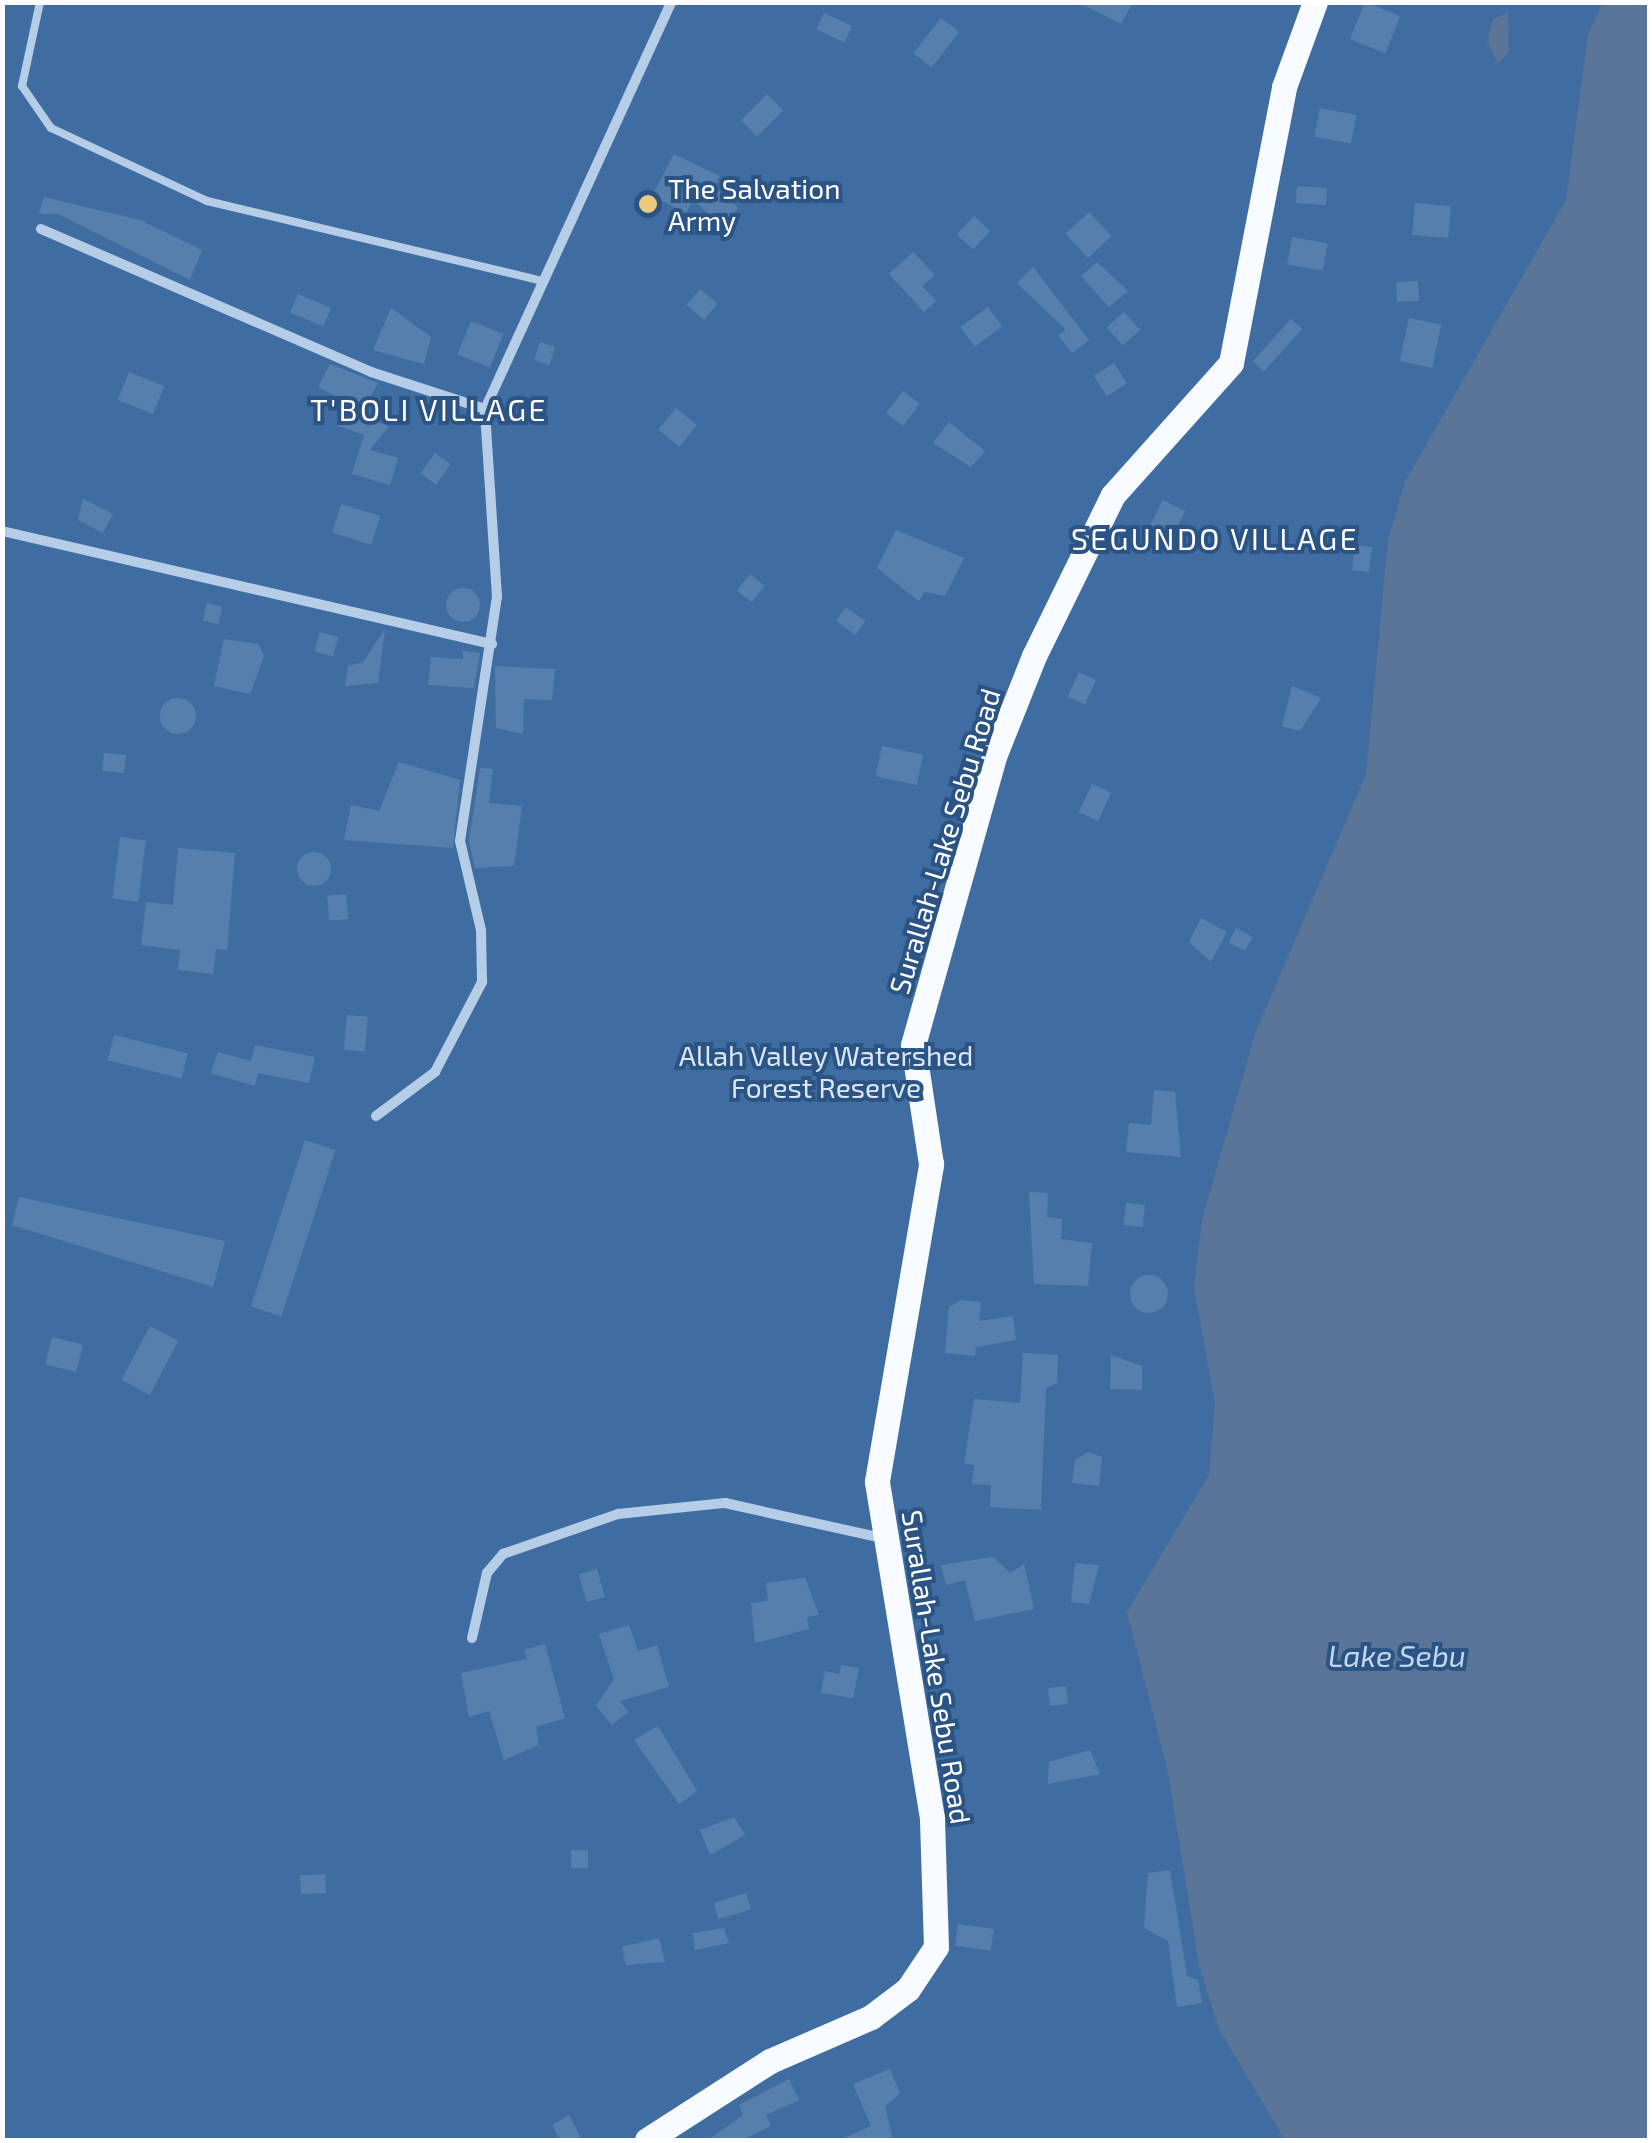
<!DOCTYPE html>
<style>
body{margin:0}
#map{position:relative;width:1652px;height:2143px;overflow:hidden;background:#2b5485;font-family:"Exo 2",sans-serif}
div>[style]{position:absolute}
.green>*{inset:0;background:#406da1;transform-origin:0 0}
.water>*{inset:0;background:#5a7598}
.building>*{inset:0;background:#577fae;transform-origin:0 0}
.round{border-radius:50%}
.lane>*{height:8px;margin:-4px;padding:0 4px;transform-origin:4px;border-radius:4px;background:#b6cde7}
.street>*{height:10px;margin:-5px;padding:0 5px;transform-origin:5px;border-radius:5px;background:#b6cde7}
.primary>*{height:25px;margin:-12.5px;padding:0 12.5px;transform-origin:12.5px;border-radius:12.5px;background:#f7fafe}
.dots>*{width:28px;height:28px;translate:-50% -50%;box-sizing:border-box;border:5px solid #2b5485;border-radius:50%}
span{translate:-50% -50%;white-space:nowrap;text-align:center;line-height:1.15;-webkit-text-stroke:8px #2b5485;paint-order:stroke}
.poi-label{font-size:28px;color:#fff}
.left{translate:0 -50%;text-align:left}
.street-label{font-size:28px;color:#fff}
.park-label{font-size:28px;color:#d9e7f6}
.neighbourhood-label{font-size:30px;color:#fff;letter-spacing:2.5px}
.water-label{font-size:30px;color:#c2d7ee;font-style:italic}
.frame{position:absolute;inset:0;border:5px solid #fff;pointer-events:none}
</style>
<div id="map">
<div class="green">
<div style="left:3px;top:3px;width:1646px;height:2137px"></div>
</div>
<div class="water">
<div style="clip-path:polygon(1603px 3px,1650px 3px,1649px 2140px,1285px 2140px,1219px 2029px,1199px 1965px,1168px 1772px,1127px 1612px,1209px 1475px,1215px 1403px,1194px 1288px,1202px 1220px,1256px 1031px,1366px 774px,1388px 540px,1405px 482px,1566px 200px,1588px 34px)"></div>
<div style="clip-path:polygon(1508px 13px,1509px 51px,1498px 64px,1487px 41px,1493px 19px)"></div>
</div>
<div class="building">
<div style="clip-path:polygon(1078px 2px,1133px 2px,1121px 24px)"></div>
<div style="left:1365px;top:2px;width:38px;height:40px;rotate:22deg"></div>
<div style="left:824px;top:13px;width:31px;height:18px;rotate:25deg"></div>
<div style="left:941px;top:18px;width:23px;height:45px;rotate:38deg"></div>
<div style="left:767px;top:94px;width:23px;height:37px;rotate:45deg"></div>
<div style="left:1320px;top:108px;width:37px;height:29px;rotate:11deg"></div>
<div style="clip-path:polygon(674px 154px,720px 176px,714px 187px,738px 208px,722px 226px,693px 200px,686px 213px,652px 196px)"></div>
<div style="left:1297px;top:186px;width:30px;height:17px;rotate:4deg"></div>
<div style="clip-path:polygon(44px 197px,140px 220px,202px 250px,190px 280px,58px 214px,39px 214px)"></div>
<div style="left:1415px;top:203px;width:36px;height:32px;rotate:5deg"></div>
<div style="left:1089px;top:212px;width:33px;height:32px;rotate:47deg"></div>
<div style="left:974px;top:216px;width:22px;height:25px;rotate:43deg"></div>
<div style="left:1292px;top:237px;width:36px;height:28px;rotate:10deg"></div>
<div style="clip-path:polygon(913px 252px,935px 275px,922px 286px,936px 301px,924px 312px,889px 274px)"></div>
<div style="clip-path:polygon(1097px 262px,1128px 291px,1109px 307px,1081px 276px)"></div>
<div style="clip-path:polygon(1033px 267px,1089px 340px,1072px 353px,1058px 335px,1066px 330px,1017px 283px)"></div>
<div style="left:1418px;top:281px;width:20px;height:22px;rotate:87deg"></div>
<div style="left:700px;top:289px;width:23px;height:21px;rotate:40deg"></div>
<div style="left:298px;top:294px;width:36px;height:20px;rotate:23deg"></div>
<div style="left:988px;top:307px;width:24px;height:34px;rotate:54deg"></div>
<div style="clip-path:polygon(391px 308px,431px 337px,424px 364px,373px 350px)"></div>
<div style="left:1124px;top:312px;width:24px;height:23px;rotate:48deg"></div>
<div style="left:1409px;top:318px;width:33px;height:44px;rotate:12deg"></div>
<div style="left:1291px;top:319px;width:15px;height:57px;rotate:42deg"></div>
<div style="left:471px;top:321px;width:35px;height:36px;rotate:22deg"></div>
<div style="left:540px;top:342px;width:16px;height:19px;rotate:18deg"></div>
<div style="left:1114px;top:363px;width:24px;height:24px;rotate:57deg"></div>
<div style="clip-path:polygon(330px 364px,378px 383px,360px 416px,389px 426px,370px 450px,398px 458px,390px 485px,352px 474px,364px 435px,338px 426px,347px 402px,318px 387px)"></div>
<div style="left:129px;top:372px;width:38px;height:30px;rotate:22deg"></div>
<div style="left:903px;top:391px;width:21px;height:28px;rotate:37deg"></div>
<div style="left:676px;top:408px;width:27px;height:28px;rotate:39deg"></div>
<div style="clip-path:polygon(949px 422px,985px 451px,971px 467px,933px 443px)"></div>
<div style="left:435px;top:453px;width:19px;height:25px;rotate:35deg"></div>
<div style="clip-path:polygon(83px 499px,113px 514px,103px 533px,78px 520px)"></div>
<div style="left:1163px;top:500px;width:25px;height:29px;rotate:27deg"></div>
<div style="left:341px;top:504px;width:41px;height:30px;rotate:17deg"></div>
<div style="clip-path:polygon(896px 530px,964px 558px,945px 596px,924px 592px,919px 601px,877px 568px)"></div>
<div style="left:1355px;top:545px;width:17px;height:25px;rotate:7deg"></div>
<div style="left:750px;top:574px;width:19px;height:21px;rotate:39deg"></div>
<div class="round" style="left:446px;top:588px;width:34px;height:34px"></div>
<div style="left:207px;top:603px;width:16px;height:18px;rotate:14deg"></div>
<div style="left:846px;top:607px;width:24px;height:17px;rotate:36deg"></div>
<div style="clip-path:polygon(385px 629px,378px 683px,345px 686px,348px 666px,363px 662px)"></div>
<div style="left:320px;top:632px;width:19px;height:20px;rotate:16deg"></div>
<div style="clip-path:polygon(224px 639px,258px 644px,264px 656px,250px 694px,214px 686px)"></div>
<div style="clip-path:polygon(463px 651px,480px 653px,474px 688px,428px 685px,431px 657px,463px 659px)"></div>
<div style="clip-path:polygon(495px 666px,555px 669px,552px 700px,524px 699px,523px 734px,496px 728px)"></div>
<div style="left:1079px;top:672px;width:19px;height:27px;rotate:25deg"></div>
<div style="clip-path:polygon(1292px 686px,1321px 698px,1300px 731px,1282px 726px)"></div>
<div class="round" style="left:160px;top:698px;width:36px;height:36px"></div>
<div style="left:882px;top:746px;width:42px;height:31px;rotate:12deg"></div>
<div style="left:104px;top:753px;width:22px;height:18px;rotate:5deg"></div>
<div style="clip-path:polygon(399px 762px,460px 780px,453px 848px,344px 840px,351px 805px,379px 811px)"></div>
<div style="clip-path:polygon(480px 768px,493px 769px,489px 803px,522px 806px,514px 866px,475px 868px,469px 841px)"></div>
<div style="left:1092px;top:784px;width:21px;height:31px;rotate:25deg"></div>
<div style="left:120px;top:837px;width:26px;height:62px;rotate:7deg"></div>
<div style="clip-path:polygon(178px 848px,235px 853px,227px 950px,216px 949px,213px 974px,178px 970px,180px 950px,141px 945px,146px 902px,173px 905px)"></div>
<div class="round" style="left:297px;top:852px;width:34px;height:34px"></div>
<div style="left:346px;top:894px;width:25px;height:19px;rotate:85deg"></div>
<div style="clip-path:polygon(1201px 918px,1227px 932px,1211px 962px,1189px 942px)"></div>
<div style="left:1236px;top:928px;width:19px;height:16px;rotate:28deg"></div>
<div style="left:347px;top:1015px;width:21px;height:35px;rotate:5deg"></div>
<div style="left:114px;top:1035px;width:76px;height:26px;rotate:14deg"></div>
<div style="clip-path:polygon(255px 1045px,315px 1057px,309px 1083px,258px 1073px,255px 1086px,211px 1073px,218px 1052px,251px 1061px)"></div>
<div style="clip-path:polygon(1154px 1090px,1175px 1092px,1181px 1157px,1126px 1152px,1129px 1123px,1151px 1125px)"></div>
<div style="left:305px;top:1140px;width:32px;height:175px;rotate:18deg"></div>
<div style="clip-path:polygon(1029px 1192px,1048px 1193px,1047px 1217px,1062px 1219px,1061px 1239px,1092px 1243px,1088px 1286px,1034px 1284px)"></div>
<div style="clip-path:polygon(19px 1197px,225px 1241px,213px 1287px,12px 1225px)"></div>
<div style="left:1126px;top:1203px;width:19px;height:22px;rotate:6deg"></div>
<div class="round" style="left:1130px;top:1275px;width:38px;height:38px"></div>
<div style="clip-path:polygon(961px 1300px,981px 1302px,979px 1321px,1013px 1316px,1016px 1340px,976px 1347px,975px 1356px,945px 1353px,949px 1307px)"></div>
<div style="left:150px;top:1326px;width:32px;height:61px;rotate:28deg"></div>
<div style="left:52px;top:1337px;width:32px;height:28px;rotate:14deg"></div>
<div style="clip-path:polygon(1023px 1353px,1058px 1355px,1057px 1383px,1046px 1388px,1041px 1510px,990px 1507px,991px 1485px,972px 1484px,974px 1465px,964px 1464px,974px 1399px,1020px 1403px)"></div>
<div style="clip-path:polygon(1111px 1355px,1142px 1366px,1142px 1390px,1110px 1389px)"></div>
<div style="clip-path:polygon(1088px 1452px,1102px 1457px,1099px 1486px,1072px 1483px,1075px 1460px)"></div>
<div style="clip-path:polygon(993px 1557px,1010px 1573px,1024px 1564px,1034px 1609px,975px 1621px,965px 1580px,946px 1585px,941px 1565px)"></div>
<div style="clip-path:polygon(1075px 1563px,1099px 1565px,1089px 1604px,1071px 1602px)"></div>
<div style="left:597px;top:1569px;width:29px;height:19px;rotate:74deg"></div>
<div style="clip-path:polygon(805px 1578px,819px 1615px,807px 1617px,809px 1629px,755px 1643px,751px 1603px,768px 1601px,766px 1583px)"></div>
<div style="clip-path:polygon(629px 1625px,638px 1651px,657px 1645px,669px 1687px,620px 1701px,628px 1712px,612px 1725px,596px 1706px,614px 1679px,599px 1634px)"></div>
<div style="clip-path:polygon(545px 1644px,565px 1718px,536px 1727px,539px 1745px,504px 1760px,489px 1711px,469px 1717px,461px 1673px,527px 1659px,524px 1650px)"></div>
<div style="clip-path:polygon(841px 1665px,859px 1668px,853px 1698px,821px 1693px,825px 1671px,839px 1674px)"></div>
<div style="left:1066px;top:1686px;width:18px;height:18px;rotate:84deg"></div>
<div style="clip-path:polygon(658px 1726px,697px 1791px,679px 1804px,634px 1740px)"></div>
<div style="clip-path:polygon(1090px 1750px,1100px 1774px,1048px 1784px,1049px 1762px)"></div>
<div style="clip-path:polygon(734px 1817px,745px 1835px,710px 1855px,700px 1830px)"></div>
<div style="left:588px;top:1850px;width:18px;height:17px;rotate:90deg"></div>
<div style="clip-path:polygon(1170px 1870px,1187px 1976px,1198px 1980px,1202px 2003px,1177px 2007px,1168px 1941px,1144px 1928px,1148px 1873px)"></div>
<div style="left:325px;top:1874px;width:19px;height:25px;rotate:87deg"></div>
<div style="left:746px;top:1893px;width:17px;height:34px;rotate:73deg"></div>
<div style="left:958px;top:1924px;width:36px;height:22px;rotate:8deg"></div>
<div style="clip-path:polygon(724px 1928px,729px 1943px,695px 1950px,693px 1933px)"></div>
<div style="clip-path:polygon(659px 1938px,665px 1962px,626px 1965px,622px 1947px)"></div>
<div style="clip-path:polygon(890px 2069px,900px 2093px,885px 2107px,893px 2140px,839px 2140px,871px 2126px,853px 2084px)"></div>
<div style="clip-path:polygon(789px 2079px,799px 2100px,766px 2115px,771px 2126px,743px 2140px,708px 2140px,743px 2115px,739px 2105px)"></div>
<div style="clip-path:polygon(569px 2115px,582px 2140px,560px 2140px,552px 2125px)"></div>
</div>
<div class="lane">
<div style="left:40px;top:2px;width:86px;rotate:102.1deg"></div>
<div style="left:22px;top:86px;width:51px;rotate:55.4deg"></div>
<div style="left:51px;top:128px;width:172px;rotate:25.1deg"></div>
<div style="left:207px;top:201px;width:340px;rotate:13.4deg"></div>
</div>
<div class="street">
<div style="left:41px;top:229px;width:360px;rotate:23.4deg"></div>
<div style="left:371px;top:372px;width:120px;rotate:18deg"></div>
<div style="left:2px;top:531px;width:503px;rotate:12.99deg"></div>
<div style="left:376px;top:1116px;width:74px;rotate:-36.7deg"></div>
<div style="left:435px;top:1072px;width:102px;rotate:-62.4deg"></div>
<div style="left:482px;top:982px;width:52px;rotate:-91.1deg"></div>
<div style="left:481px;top:930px;width:91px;rotate:-103.3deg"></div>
<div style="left:460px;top:841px;width:247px;rotate:-81.4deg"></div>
<div style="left:497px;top:597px;width:188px;rotate:-93.7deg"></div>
<div style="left:485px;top:409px;width:447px;rotate:-65.4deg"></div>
<div style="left:472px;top:1638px;width:67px;rotate:-77deg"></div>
<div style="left:487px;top:1573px;width:25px;rotate:-50deg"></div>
<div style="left:503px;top:1554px;width:122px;rotate:-19.2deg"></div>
<div style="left:618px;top:1514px;width:108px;rotate:-5.9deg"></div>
<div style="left:725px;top:1503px;width:165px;rotate:12.6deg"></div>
</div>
<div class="primary">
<div style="left:647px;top:2140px;width:146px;rotate:-32.7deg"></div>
<div style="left:770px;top:2061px;width:110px;rotate:-23.5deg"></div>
<div style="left:871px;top:2017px;width:46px;rotate:-37.1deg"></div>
<div style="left:908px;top:1989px;width:50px;rotate:-56.3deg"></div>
<div style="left:936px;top:1947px;width:129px;rotate:-91.8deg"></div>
<div style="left:932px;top:1818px;width:341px;rotate:-99.3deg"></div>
<div style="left:877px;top:1481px;width:322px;rotate:-80.3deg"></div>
<div style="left:931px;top:1164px;width:120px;rotate:-98.6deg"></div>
<div style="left:913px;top:1045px;width:302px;rotate:-74.3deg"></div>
<div style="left:995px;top:754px;width:105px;rotate:-68.3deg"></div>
<div style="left:1034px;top:656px;width:179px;rotate:-63.9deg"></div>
<div style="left:1113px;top:495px;width:177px;rotate:-48.2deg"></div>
<div style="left:1231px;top:363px;width:281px;rotate:-79.1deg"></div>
<div style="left:1284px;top:87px;width:90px;rotate:-70deg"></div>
</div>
<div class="dots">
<div style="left:648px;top:204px;background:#edcb7e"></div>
</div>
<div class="poi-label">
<span class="left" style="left:668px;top:204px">The Salvation<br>Army</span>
</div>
<div class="street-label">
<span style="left:944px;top:841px;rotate:-73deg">Surallah-Lake Sebu Road</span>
<span style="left:937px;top:1667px;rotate:81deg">Surallah-Lake Sebu Road</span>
</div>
<div class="park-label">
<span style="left:826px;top:1071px">Allah Valley Watershed<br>Forest Reserve</span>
</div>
<div class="neighbourhood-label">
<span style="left:429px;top:409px">T'BOLI VILLAGE</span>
<span style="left:1215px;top:538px">SEGUNDO VILLAGE</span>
</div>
<div class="water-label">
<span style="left:1397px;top:1655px">Lake Sebu</span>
</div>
<div class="frame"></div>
</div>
